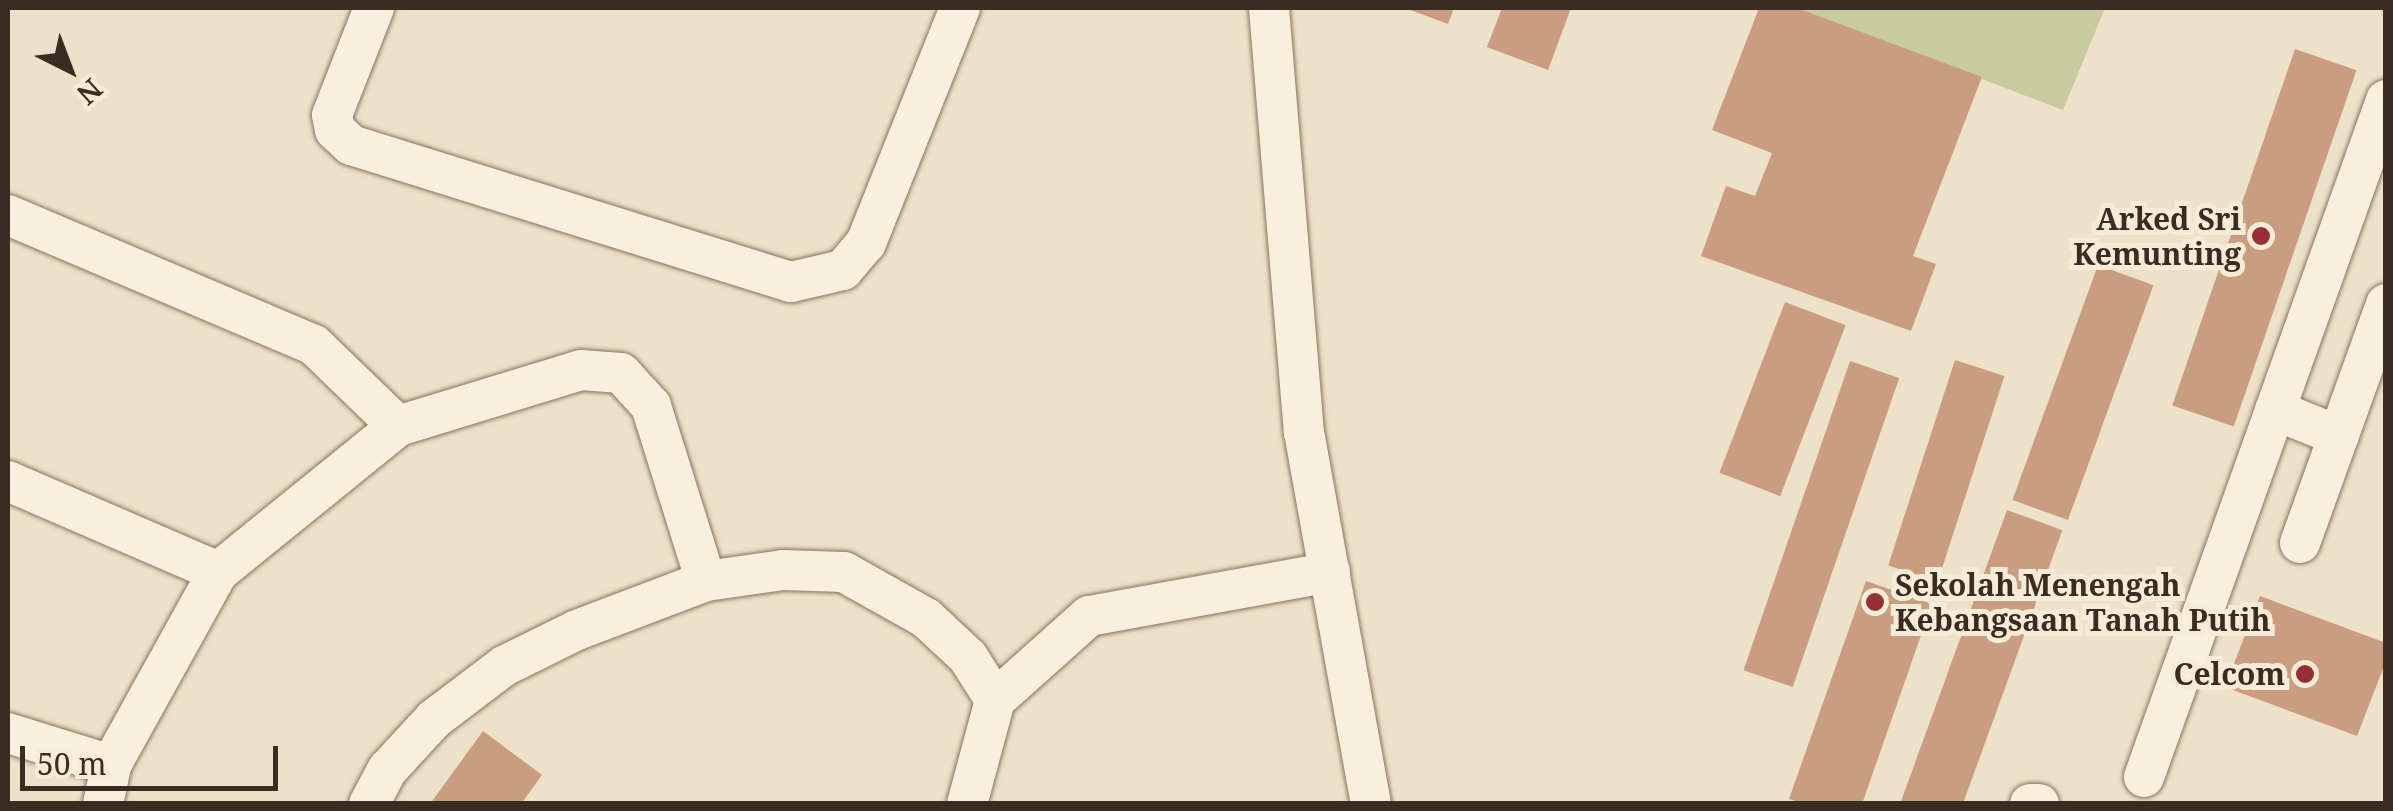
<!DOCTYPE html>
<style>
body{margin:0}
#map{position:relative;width:2393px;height:811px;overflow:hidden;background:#ede1c9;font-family:"Noto Serif",serif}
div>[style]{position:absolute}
.green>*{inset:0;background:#c7cb9d}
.building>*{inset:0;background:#ca9c80;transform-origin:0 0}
.roads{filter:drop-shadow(0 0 2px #89735e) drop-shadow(0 0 2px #89735e)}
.minor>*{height:40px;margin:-20px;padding:0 20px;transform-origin:20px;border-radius:20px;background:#f8efdc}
.dots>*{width:28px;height:28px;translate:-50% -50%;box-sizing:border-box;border:5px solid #f5ecd8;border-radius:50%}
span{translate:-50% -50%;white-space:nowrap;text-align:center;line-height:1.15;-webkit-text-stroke:10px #f5ecd8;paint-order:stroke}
.poi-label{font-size:30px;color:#3a2c21;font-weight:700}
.right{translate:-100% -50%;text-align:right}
.left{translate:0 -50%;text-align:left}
.frame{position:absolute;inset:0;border:10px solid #3a2c21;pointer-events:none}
.north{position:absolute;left:20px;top:20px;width:100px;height:100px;-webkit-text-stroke:8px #f5ecd8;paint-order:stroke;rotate:138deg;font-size:28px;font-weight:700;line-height:40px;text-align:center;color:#3a2c21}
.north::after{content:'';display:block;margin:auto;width:35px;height:45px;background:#3a2c21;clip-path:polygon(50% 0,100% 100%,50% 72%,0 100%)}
.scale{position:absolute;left:20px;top:746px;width:258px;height:45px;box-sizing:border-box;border:5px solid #3a2c21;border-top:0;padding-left:12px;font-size:30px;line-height:35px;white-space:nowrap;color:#3a2c21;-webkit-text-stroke:8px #f5ecd8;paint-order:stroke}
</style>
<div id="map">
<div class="green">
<div style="clip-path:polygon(1797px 8px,2105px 8px,2063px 110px)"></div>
</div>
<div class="building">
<div style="clip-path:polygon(1405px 8px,1454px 8px,1448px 24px)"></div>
<div style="clip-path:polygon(1502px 8px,1571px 8px,1548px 70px,1487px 47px)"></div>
<div style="clip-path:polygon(1759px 8px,1797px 8px,1982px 77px,1913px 256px,1936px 264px,1911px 331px,1701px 256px,1726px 186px,1755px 196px,1772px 153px,1712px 130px)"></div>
<div style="left:2295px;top:49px;width:65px;height:377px;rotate:19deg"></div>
<div style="left:2098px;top:265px;width:59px;height:250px;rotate:20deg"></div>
<div style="left:1785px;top:302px;width:65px;height:183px;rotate:21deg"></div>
<div style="left:1955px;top:360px;width:52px;height:216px;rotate:18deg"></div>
<div style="left:1850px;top:361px;width:52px;height:327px;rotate:19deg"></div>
<div style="left:2007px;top:510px;width:59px;height:313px;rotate:20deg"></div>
<div style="clip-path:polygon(1866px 581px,1932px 604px,1862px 804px,1804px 804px,1789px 799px)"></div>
<div style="clip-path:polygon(2260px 596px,2386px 643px,2386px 661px,2357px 736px,2225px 687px)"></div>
<div style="clip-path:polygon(483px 731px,542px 775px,521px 804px,430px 804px)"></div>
</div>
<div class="roads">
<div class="minor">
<div style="left:374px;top:8px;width:115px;rotate:111.4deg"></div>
<div style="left:332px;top:115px;width:15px;rotate:79deg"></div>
<div style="left:335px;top:130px;width:22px;rotate:43deg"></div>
<div style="left:351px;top:145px;width:461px;rotate:17.3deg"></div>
<div style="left:791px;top:282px;width:53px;rotate:-13deg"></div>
<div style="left:843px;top:270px;width:35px;rotate:-50deg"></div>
<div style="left:866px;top:243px;width:253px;rotate:-68.2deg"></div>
<div style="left:1269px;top:8px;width:425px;rotate:85.3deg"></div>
<div style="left:1304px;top:432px;width:378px;rotate:79.8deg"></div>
<div style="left:8px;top:215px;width:332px;rotate:23deg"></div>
<div style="left:314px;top:345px;width:117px;rotate:44deg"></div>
<div style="left:2275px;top:410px;width:69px;rotate:22.1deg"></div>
<div style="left:8px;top:481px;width:229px;rotate:23.4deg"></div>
<div style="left:2300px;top:543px;width:254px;rotate:-70.2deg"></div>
<div style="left:8px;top:733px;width:108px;rotate:17.3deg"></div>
<div style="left:2144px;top:777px;width:719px;rotate:-70.33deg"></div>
<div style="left:103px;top:804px;width:40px;rotate:-78deg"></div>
<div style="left:111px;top:765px;width:221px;rotate:-61deg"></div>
<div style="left:218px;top:572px;width:232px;rotate:-39deg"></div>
<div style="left:398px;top:426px;width:191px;rotate:-17deg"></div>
<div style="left:581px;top:370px;width:40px;rotate:4.3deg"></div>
<div style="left:621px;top:373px;width:45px;rotate:47.7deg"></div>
<div style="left:651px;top:406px;width:183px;rotate:72.6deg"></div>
<div style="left:369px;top:804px;width:40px;rotate:-62deg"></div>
<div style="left:388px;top:769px;width:68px;rotate:-47.4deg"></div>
<div style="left:434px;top:719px;width:88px;rotate:-37.1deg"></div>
<div style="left:504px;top:666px;width:81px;rotate:-26.3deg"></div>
<div style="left:577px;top:630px;width:138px;rotate:-20.8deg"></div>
<div style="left:706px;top:581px;width:78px;rotate:-8.1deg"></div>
<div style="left:783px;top:570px;width:61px;rotate:1.9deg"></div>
<div style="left:844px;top:572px;width:94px;rotate:29.3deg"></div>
<div style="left:926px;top:618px;width:57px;rotate:42.9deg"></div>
<div style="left:968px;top:657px;width:51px;rotate:57.9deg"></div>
<div style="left:967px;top:804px;width:108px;rotate:-74.9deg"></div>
<div style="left:995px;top:700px;width:126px;rotate:-41.8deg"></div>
<div style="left:1089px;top:616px;width:245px;rotate:-10.3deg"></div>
<div style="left:2030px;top:804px;width:9px"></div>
</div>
</div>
<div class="dots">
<div style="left:2261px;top:236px;background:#963035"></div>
<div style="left:1875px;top:602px;background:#963035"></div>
<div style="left:2305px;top:674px;background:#963035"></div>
</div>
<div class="poi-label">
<span class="right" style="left:2241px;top:236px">Arked Sri<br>Kemunting</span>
<span class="left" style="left:1895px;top:602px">Sekolah Menengah<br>Kebangsaan Tanah Putih</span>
<span class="right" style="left:2285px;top:674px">Celcom</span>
</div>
<div class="frame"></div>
<div class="north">N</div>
<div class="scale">50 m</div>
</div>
